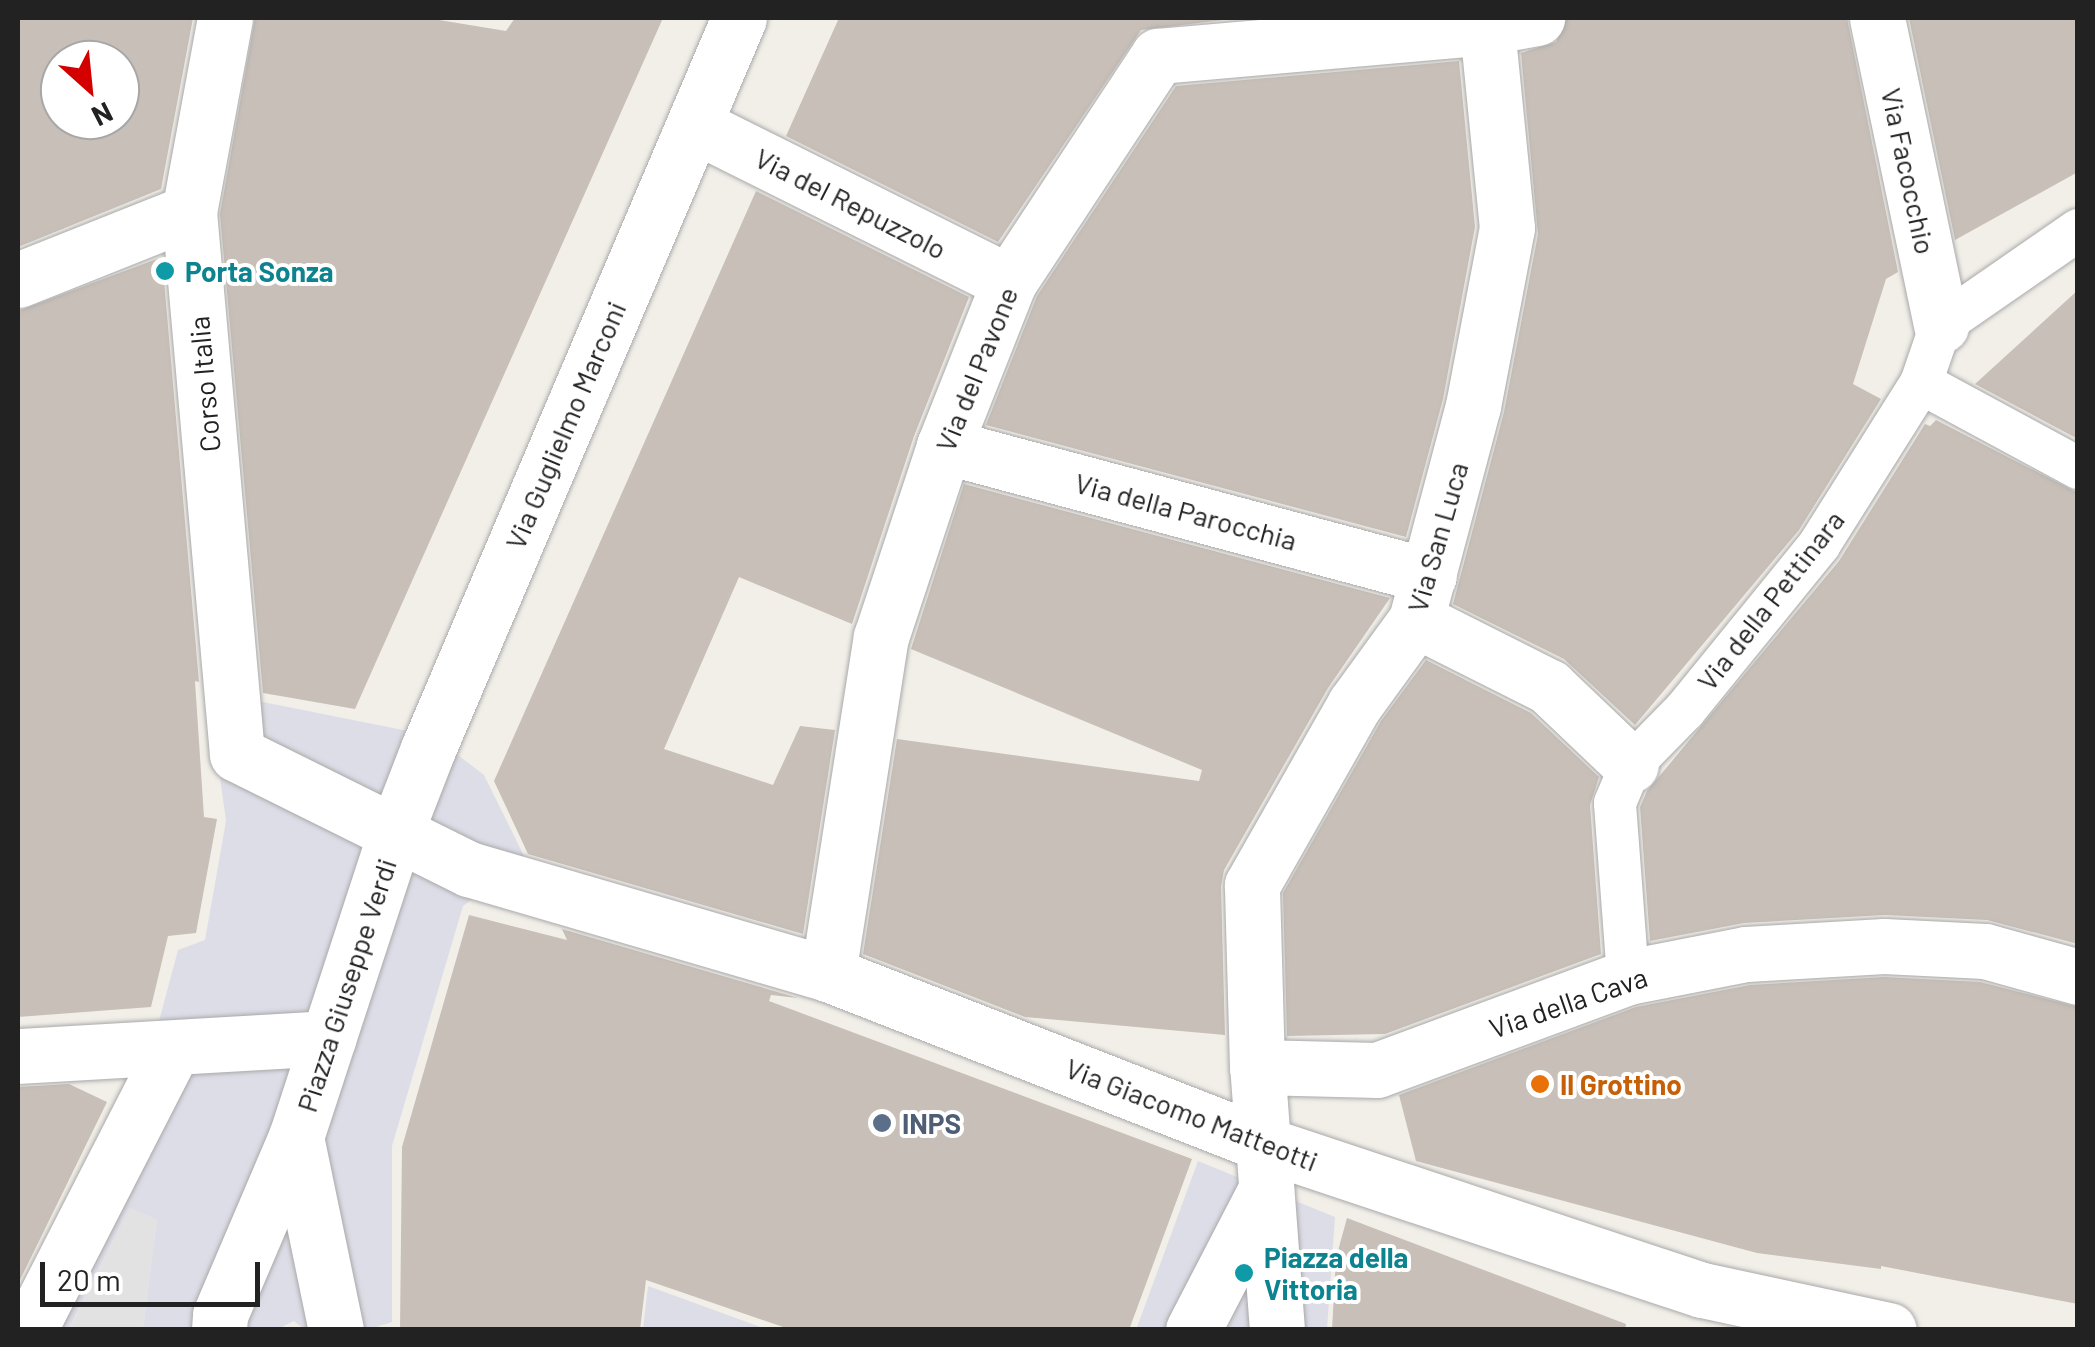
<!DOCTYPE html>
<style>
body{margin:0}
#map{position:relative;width:2095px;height:1347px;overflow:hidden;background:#f2efe9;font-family:Barlow,sans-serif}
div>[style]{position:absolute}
.parking>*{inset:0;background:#e2e2e2}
.plaza>*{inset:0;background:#dddde8}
.building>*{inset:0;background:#c7bfb8}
.roads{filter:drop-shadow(0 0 2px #a9a9a9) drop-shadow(0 0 2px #a9a9a9)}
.lane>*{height:42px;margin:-21px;padding:0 21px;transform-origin:21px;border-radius:21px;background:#fff}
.street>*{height:55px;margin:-27.5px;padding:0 27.5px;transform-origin:27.5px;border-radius:27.5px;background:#fff}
.dots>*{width:28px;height:28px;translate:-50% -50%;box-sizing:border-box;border:5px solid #fff;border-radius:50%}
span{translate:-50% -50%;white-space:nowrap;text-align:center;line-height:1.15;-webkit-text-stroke:8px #fff;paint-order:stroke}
.street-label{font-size:28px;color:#222}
.culture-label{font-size:28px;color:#0d838f;font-weight:700}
.left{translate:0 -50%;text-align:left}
.food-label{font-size:28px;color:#c56008;font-weight:700}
.service-label{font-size:28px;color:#4e5e75;font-weight:700}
.frame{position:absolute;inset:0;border:20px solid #222;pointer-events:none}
.north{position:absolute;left:40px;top:40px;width:100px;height:100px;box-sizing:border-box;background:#fff;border:2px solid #a7a7a7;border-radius:50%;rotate:153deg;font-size:28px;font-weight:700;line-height:40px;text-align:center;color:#222}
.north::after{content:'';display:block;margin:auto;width:35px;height:45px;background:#d40000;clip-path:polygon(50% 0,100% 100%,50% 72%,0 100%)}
.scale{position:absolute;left:40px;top:1262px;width:220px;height:45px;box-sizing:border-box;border:5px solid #222;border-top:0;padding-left:12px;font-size:30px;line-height:35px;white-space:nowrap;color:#222;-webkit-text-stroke:8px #fff;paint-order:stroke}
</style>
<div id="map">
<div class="parking">
<div style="clip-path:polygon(129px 1208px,157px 1220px,143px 1329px,69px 1330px)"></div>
</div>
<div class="plaza">
<div style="clip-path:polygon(208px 691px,433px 736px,484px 775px,526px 860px,463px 906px,392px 1146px,392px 1322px,367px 1330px,304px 1329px,294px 1321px,278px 1329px,143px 1329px,157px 1220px,129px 1208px,69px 1329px,18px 1330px,151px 1051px,178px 950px,205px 940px,226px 821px)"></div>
<div style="clip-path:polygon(1198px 1161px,1335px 1217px,1327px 1329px,1136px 1330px)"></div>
<div style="clip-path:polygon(648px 1286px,766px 1329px,643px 1329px)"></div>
</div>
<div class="building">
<div style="clip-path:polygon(evenodd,18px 18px,193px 18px,161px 189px,18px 247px,18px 18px,60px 60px,120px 60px,120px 120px,60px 120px,60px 60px)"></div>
<div style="clip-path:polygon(255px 18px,427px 18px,506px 31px,515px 18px,663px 18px,355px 709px,263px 693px,220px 214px)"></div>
<div style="clip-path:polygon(839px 18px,1239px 18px,1141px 30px,998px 242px,786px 136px)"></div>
<div style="clip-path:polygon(1567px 18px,1847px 18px,1898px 272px,1886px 279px,1853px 384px,1881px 399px,1799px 530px,1635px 725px,1564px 659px,1453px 604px,1504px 412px,1538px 234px,1521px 53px,1556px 42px)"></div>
<div style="clip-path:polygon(1909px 18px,2078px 18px,2078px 172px,1955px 240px)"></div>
<div style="clip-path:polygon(1459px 61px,1475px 227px,1443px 399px,1406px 537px,986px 425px,1037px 296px,1176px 86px)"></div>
<div style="clip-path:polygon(756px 191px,969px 297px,914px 436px,852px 624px,739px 577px,664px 749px,773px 785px,800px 726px,835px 730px,803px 934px,528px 854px,494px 781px)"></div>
<div style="clip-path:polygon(162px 257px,199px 682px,195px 681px,204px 817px,217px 819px,196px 933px,168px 936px,151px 1007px,18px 1017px,18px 311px)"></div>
<div style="clip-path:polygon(2078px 290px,2078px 439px,1975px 384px)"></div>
<div style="clip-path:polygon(1936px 420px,2078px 493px,2078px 944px,1987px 920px,1885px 915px,1744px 923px,1650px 941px,1640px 807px,1647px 791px,1839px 561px,1925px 424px,1930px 426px)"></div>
<div style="clip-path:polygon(964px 484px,1390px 598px,1328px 688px,1224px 870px,1221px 886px,1225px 1035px,1025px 1017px,863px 954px,897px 739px,1199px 781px,1202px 770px,911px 649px)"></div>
<div style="clip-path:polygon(1426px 660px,1531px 713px,1599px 777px,1590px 805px,1601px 954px,1385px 1034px,1287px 1036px,1283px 893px,1381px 721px)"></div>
<div style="clip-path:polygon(469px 915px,567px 940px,562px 929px,798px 998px,771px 995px,769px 1001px,1192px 1159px,1129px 1330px,792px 1330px,646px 1280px,640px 1330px,400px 1330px,402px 1147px)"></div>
<div style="clip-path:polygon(1884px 977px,1980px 982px,2078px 1007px,2078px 1304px,1881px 1266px,1881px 1269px,1757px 1253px,1416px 1161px,1399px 1095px,1636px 1007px,1750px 985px)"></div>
<div style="clip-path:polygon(69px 1084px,107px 1102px,18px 1284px,18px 1087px)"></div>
<div style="clip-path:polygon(1347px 1218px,1626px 1324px,1625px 1330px,1332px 1330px,1336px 1258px)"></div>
</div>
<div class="roads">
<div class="lane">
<div style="left:1921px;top:383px;width:179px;rotate:28.4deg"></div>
<div style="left:1628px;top:977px;width:174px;rotate:-94.3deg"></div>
<div style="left:1615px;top:803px;width:41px;rotate:-67.2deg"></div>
<div style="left:1631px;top:765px;width:77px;rotate:-45.5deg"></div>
<div style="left:1685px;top:710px;width:213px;rotate:-50.9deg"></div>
<div style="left:1819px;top:545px;width:191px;rotate:-57.8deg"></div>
<div style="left:1921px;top:383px;width:61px;rotate:-71deg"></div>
<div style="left:1941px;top:325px;width:167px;rotate:-34.7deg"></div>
</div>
<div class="street">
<div style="left:225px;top:18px;width:197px;rotate:100.5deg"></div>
<div style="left:189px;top:212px;width:544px;rotate:84.94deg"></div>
<div style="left:237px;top:754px;width:259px;rotate:26.4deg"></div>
<div style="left:469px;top:869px;width:374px;rotate:16.3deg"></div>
<div style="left:828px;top:974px;width:470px;rotate:21.3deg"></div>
<div style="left:1266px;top:1145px;width:459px;rotate:18.4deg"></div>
<div style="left:1702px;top:1290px;width:191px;rotate:12.1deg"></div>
<div style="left:1877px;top:18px;width:314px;rotate:78.2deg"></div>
<div style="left:694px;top:125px;width:352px;rotate:26.5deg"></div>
<div style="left:18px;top:280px;width:184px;rotate:-21.7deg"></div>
<div style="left:944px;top:446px;width:502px;rotate:15deg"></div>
<div style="left:1416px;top:620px;width:149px;rotate:26.7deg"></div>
<div style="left:1549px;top:687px;width:113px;rotate:43.6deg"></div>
<div style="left:828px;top:974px;width:341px;rotate:-81.1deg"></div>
<div style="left:881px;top:637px;width:201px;rotate:-71.7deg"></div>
<div style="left:944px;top:446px;width:176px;rotate:-68.4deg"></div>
<div style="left:1009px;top:282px;width:271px;rotate:-56.6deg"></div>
<div style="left:1158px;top:56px;width:331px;rotate:-5deg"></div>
<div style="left:1488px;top:27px;width:50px;rotate:-10.4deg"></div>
<div style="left:18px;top:1056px;width:311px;rotate:-3.3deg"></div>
<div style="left:1257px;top:1067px;width:182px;rotate:-91.6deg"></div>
<div style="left:1252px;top:885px;width:208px;rotate:-60.4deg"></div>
<div style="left:1355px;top:704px;width:104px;rotate:-54deg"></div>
<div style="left:1416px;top:620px;width:221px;rotate:-75.1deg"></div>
<div style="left:1473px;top:406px;width:181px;rotate:-79.2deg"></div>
<div style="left:1507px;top:228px;width:211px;rotate:-95.7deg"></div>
<div style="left:296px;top:1137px;width:197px;rotate:78.3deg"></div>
<div style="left:29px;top:1330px;width:316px;rotate:-62.9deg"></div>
<div style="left:219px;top:1330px;width:15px;rotate:-86deg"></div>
<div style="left:220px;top:1315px;width:194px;rotate:-66.9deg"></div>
<div style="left:296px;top:1137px;width:319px;rotate:-71.9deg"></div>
<div style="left:395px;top:834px;width:91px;rotate:-68.8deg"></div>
<div style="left:428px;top:749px;width:794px;rotate:-66.95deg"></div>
<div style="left:1193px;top:1330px;width:159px;rotate:-62.6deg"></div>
<div style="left:1277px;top:1330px;width:264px;rotate:-94.3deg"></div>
<div style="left:1257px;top:1067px;width:120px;rotate:1.4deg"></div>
<div style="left:1377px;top:1070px;width:268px;rotate:-20.3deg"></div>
<div style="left:1628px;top:977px;width:120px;rotate:-11deg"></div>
<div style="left:1746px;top:954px;width:138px;rotate:-3.3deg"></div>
<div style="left:1884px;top:946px;width:101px;rotate:2.8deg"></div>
<div style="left:1985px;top:951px;width:97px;rotate:15.6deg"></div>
</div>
</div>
<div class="dots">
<div style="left:165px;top:271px;background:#0f9aa8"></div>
<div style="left:1540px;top:1084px;background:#e8710a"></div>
<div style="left:882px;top:1123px;background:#5c6f8a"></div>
<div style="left:1244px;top:1273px;background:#0f9aa8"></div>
</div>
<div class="street-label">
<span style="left:1909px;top:171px;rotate:78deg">Via Facocchio</span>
<span style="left:851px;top:203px;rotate:27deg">Via del Repuzzolo</span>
<span style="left:976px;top:369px;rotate:-68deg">Via del Pavone</span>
<span style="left:204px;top:384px;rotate:-95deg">Corso Italia</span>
<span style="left:565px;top:425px;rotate:-67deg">Via Guglielmo Marconi</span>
<span style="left:1186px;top:511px;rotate:15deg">Via della Parocchia</span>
<span style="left:1437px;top:537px;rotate:-74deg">Via San Luca</span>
<span style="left:1770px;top:600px;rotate:-52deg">Via della Pettinara</span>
<span style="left:346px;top:985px;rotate:-72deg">Piazza Giuseppe Verdi</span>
<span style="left:1568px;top:1002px;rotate:-19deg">Via della Cava</span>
<span style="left:1192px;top:1114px;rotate:21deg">Via Giacomo Matteotti</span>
</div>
<div class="culture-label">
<span class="left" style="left:185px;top:271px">Porta Sonza</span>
<span class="left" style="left:1264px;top:1273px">Piazza della<br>Vittoria</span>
</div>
<div class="food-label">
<span class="left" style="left:1560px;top:1084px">Il Grottino</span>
</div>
<div class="service-label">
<span class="left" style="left:902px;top:1123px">INPS</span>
</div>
<div class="frame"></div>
<div class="north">N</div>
<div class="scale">20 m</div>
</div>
